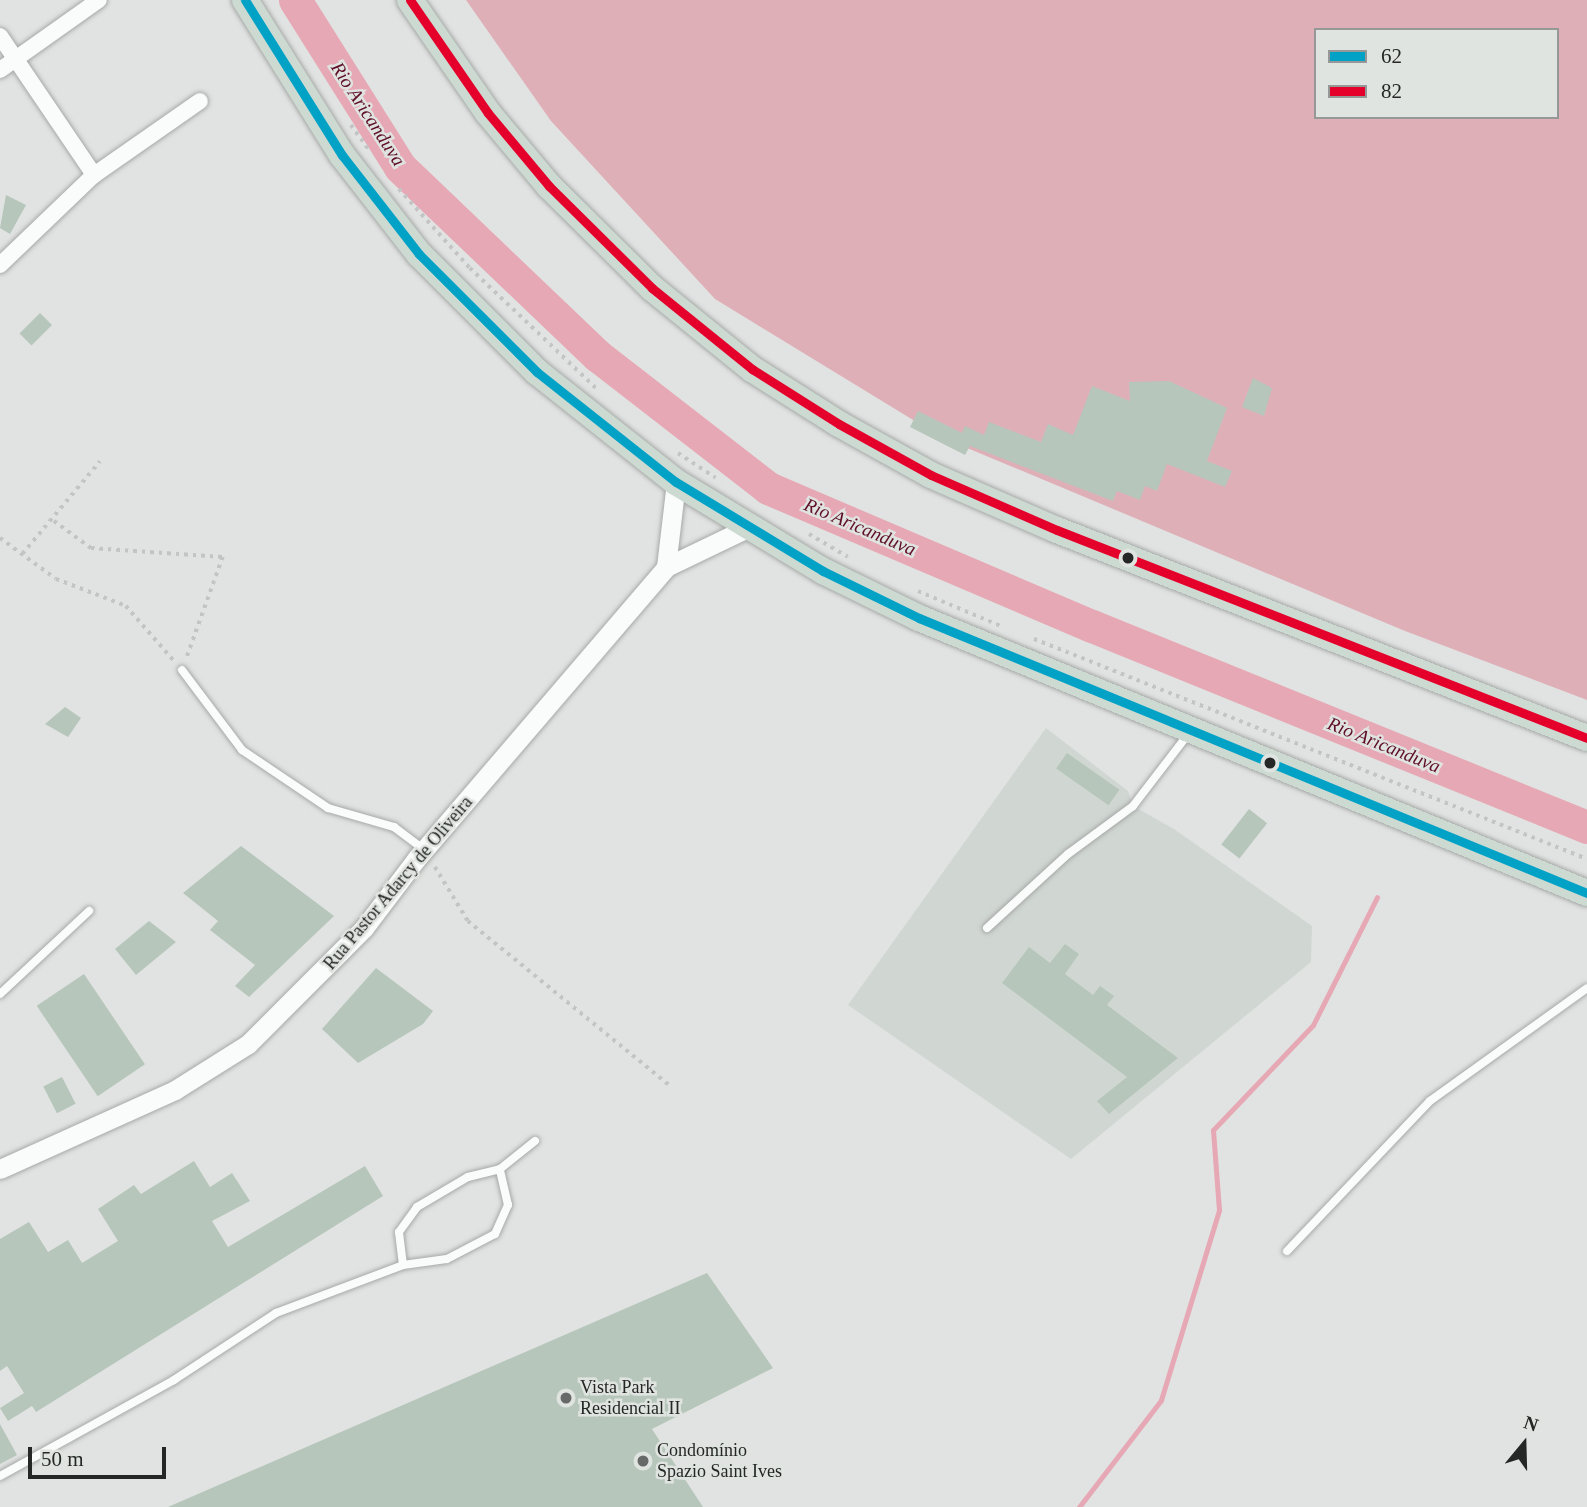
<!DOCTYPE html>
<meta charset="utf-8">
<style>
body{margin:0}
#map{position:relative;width:1587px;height:1507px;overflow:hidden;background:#e1e3e2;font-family:Georgia,serif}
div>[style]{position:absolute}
.built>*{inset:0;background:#d0d7d2}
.forest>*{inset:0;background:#dfafb8}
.stream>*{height:5px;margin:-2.5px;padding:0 2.5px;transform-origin:2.5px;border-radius:2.5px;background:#e6a8b4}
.river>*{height:33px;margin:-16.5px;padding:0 16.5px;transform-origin:16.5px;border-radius:16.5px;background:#e6a8b4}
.building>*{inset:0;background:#b6c6bb;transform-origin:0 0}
.path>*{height:3.5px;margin-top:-1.75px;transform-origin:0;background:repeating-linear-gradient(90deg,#c3c4c3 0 3.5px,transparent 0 8.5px)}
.roads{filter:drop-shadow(0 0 2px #a7a9a8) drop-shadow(0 0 2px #a7a9a8)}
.service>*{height:8px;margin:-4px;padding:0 4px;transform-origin:4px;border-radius:4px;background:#fafbfb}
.minor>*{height:16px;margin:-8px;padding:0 8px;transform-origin:8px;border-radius:8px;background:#fafbfb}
.tertiary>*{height:19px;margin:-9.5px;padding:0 9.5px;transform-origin:9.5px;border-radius:9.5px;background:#fafbfb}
.trunk>*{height:26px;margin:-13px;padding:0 13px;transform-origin:13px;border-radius:13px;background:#ccdad2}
.bus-1>*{height:9px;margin:-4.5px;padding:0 4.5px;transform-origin:4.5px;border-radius:4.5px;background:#02a2c6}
.bus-2>*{height:9px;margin:-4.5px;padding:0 4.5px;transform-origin:4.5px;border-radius:4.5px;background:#e4002b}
.dots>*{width:19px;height:19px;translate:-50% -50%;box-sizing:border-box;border:4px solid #e0e4e1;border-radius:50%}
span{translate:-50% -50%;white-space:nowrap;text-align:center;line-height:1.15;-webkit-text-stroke:5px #e0e4e1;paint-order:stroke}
.street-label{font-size:18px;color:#252726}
.poi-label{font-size:18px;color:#252726}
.left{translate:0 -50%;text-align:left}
.water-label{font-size:19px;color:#5f0f29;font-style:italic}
.legend{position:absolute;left:1314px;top:28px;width:245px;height:91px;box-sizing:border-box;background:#e0e4e1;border:2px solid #959896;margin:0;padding:9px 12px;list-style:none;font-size:21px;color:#252726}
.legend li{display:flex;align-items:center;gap:14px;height:35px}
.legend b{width:35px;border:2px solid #959896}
.north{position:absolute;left:1489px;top:1409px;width:70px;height:70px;-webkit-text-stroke:5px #e0e4e1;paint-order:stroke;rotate:19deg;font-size:19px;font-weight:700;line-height:28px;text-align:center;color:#252726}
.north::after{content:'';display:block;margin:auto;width:24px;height:32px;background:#252726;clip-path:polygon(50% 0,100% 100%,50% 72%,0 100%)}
.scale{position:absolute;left:28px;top:1447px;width:138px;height:32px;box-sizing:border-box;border:4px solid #252726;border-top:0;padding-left:9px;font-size:21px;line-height:24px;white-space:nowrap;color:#252726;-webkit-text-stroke:5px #e0e4e1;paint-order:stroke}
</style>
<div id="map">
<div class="built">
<div style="clip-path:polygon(1046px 728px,1128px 791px,1133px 806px,1174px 829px,1312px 926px,1311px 962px,1071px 1159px,848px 1005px)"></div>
</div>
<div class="forest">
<div style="clip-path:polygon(evenodd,466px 0,1587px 0,1587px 700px,1405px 631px,941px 437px,715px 299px,551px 121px,466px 0,1316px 30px,1557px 30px,1557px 117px,1316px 117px,1316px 30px)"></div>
</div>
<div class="stream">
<div style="left:1079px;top:1507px;width:135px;rotate:-52.5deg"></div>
<div style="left:1161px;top:1400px;width:199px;rotate:-73deg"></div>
<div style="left:1219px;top:1210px;width:80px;rotate:-94.3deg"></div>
<div style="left:1213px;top:1130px;width:145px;rotate:-46.4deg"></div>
<div style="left:1313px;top:1025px;width:143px;rotate:-63.4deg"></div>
</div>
<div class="river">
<div style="left:295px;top:0;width:197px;rotate:57.8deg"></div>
<div style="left:400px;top:167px;width:274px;rotate:43.7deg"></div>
<div style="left:598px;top:356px;width:215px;rotate:37.8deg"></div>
<div style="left:768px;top:488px;width:352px;rotate:23.1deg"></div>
<div style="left:1092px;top:626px;width:534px;rotate:22.1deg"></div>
</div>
<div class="building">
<div style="clip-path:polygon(6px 195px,26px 205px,10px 234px,0 228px)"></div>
<div style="left:40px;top:313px;width:17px;height:29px;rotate:45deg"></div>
<div style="clip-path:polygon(1253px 378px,1272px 388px,1264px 416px,1242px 407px)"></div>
<div style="clip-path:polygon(1169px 381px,1227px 408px,1207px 461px,1232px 471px,1225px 487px,1167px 464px,1157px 491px,1145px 486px,1140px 500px,1117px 491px,1113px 501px,970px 446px,965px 455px,910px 427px,918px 411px,962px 433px,965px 426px,984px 435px,989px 422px,1041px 442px,1048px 424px,1073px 435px,1092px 386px,1130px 401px,1129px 382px)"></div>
<div style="clip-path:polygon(65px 707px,81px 718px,68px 737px,45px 724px)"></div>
<div style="left:1067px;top:753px;width:64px;height:19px;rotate:35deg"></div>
<div style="left:1249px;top:809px;width:23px;height:45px;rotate:38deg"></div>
<div style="clip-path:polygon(241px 846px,334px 916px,249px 997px,235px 986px,255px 965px,210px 930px,218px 921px,183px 893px)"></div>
<div style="clip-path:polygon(149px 921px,176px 942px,136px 975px,115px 949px)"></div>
<div style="clip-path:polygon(1065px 944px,1079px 954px,1065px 974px,1093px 995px,1100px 986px,1114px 996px,1107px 1005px,1178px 1058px,1109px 1114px,1097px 1101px,1127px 1077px,1002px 983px,1029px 947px,1050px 963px)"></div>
<div style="clip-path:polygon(376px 968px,433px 1011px,423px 1024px,358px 1063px,322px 1029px)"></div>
<div style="left:84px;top:974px;width:109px;height:57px;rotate:56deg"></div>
<div style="left:62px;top:1077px;width:30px;height:21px;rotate:63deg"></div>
<div style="clip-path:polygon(194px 1161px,210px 1187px,232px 1173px,250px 1201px,212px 1221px,228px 1247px,365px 1166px,383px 1196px,36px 1412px,32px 1406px,8px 1421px,0 1408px,24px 1393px,7px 1366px,0 1371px,0 1239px,29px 1222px,48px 1252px,68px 1240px,82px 1263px,118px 1241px,98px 1209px,134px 1185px,141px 1194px)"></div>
<div style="clip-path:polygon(707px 1273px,773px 1368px,652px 1429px,703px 1507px,168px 1507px)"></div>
<div style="clip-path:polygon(0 1424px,17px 1455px,0 1464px)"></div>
</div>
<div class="path">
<div style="left:351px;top:125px;width:31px;rotate:54deg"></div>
<div style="left:399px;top:189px;width:106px;rotate:48.1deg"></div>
<div style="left:470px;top:268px;width:177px;rotate:43.6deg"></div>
<div style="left:678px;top:453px;width:45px;rotate:33.3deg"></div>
<div style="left:54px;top:521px;width:46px;rotate:36.1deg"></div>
<div style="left:91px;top:548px;width:132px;rotate:3.9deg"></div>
<div style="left:223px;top:557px;width:109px;rotate:109.8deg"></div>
<div style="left:809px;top:534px;width:45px;rotate:30.5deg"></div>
<div style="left:0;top:538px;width:69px;rotate:36.2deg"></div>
<div style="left:56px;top:579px;width:75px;rotate:21.1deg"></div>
<div style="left:126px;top:606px;width:74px;rotate:48.8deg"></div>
<div style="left:22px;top:554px;width:121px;rotate:-50deg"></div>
<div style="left:918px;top:591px;width:90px;rotate:22.9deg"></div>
<div style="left:1034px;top:639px;width:595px;rotate:21.69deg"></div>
<div style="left:435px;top:867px;width:63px;rotate:58.6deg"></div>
<div style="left:468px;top:921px;width:261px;rotate:39.2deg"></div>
</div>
<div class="roads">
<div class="service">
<div style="left:182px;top:670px;width:100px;rotate:53.1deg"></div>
<div style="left:242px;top:750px;width:104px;rotate:34deg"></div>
<div style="left:328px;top:808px;width:69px;rotate:16.1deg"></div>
<div style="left:394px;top:827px;width:36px;rotate:37deg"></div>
<div style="left:987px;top:928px;width:110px;rotate:-42.4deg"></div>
<div style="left:1068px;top:854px;width:81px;rotate:-36.4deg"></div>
<div style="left:1133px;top:806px;width:92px;rotate:-52.5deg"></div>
<div style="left:0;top:994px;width:122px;rotate:-43deg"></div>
<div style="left:1287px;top:1251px;width:207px;rotate:-46.4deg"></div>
<div style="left:1430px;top:1101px;width:193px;rotate:-35.7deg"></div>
<div style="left:403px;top:1265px;width:33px;rotate:-97deg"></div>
<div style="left:399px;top:1232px;width:31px;rotate:-54deg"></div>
<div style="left:417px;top:1207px;width:59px;rotate:-30.5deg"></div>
<div style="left:468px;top:1177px;width:33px;rotate:-14deg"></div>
<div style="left:500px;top:1169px;width:45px;rotate:-38.7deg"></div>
<div style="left:0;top:1476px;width:199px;rotate:-28.9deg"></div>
<div style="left:174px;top:1380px;width:122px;rotate:-33.3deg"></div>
<div style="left:276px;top:1313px;width:136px;rotate:-20.7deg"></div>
<div style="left:403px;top:1265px;width:44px;rotate:-7.8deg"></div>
<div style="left:447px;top:1259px;width:54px;rotate:-27.5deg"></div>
<div style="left:495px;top:1234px;width:32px;rotate:-66deg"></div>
<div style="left:508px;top:1205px;width:37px;rotate:-103deg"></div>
</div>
<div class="minor">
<div style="left:0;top:36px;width:168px;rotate:55.9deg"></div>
<div style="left:0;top:70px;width:121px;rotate:-35.3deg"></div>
<div style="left:0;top:265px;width:130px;rotate:-43.8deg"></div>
<div style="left:94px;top:175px;width:129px;rotate:-34.9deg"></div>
</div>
<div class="tertiary">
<div style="left:666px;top:567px;width:86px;rotate:-83.3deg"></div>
<div style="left:0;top:1169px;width:192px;rotate:-24.3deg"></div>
<div style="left:175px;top:1090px;width:86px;rotate:-32.2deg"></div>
<div style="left:248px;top:1044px;width:164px;rotate:-45deg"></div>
<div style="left:364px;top:928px;width:88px;rotate:-52.9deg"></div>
<div style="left:417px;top:858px;width:383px;rotate:-49.4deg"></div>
<div style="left:666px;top:567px;width:90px;rotate:-25.7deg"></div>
</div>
<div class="trunk">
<div style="left:245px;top:0;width:183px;rotate:58deg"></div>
<div style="left:342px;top:155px;width:125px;rotate:52.1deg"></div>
<div style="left:419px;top:254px;width:167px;rotate:45deg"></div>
<div style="left:537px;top:372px;width:177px;rotate:38.4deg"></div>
<div style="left:676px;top:482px;width:172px;rotate:31.2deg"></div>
<div style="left:823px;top:571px;width:107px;rotate:26.1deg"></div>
<div style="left:919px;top:618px;width:722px;rotate:22.38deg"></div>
<div style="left:410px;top:0;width:137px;rotate:55.4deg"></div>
<div style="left:488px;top:113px;width:95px;rotate:50.1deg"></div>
<div style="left:549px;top:186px;width:145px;rotate:44.7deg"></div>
<div style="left:652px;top:288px;width:129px;rotate:39deg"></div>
<div style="left:752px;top:369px;width:103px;rotate:32.3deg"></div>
<div style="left:839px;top:424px;width:105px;rotate:29deg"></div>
<div style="left:931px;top:475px;width:137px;rotate:23.6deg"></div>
<div style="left:1057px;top:530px;width:569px;rotate:21.43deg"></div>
</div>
</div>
<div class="bus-1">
<div style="left:245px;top:0;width:183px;rotate:58deg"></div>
<div style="left:342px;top:155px;width:125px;rotate:52.1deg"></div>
<div style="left:419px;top:254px;width:167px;rotate:45deg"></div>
<div style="left:537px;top:372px;width:177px;rotate:38.4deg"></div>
<div style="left:676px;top:482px;width:172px;rotate:31.2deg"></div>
<div style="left:823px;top:571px;width:107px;rotate:26.1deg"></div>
<div style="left:919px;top:618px;width:722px;rotate:22.38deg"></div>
</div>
<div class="bus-2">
<div style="left:410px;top:0;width:137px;rotate:55.4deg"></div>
<div style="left:488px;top:113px;width:95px;rotate:50.1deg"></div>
<div style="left:549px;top:186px;width:145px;rotate:44.7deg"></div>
<div style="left:652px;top:288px;width:129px;rotate:39deg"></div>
<div style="left:752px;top:369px;width:103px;rotate:32.3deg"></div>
<div style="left:839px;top:424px;width:105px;rotate:29deg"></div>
<div style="left:931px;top:475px;width:137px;rotate:23.6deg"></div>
<div style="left:1057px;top:530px;width:569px;rotate:21.43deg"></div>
</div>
<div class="dots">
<div style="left:1128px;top:558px;background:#252726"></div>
<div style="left:1270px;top:763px;background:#252726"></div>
<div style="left:566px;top:1398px;background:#676968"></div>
<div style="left:643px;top:1461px;background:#676968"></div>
</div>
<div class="street-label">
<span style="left:398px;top:883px;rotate:-50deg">Rua Pastor Adarcy de Oliveira</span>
</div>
<div class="poi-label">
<span class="left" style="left:580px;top:1398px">Vista Park<br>Residencial II</span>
<span class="left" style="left:657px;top:1461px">Condomínio<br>Spazio Saint Ives</span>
</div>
<div class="water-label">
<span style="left:368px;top:114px;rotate:57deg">Rio Aricanduva</span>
<span style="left:860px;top:527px;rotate:23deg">Rio Aricanduva</span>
<span style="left:1384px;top:745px;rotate:22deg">Rio Aricanduva</span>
</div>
<ul class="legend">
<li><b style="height:9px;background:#02a2c6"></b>62</li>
<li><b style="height:9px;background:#e4002b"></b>82</li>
</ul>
<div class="north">N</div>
<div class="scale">50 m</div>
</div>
